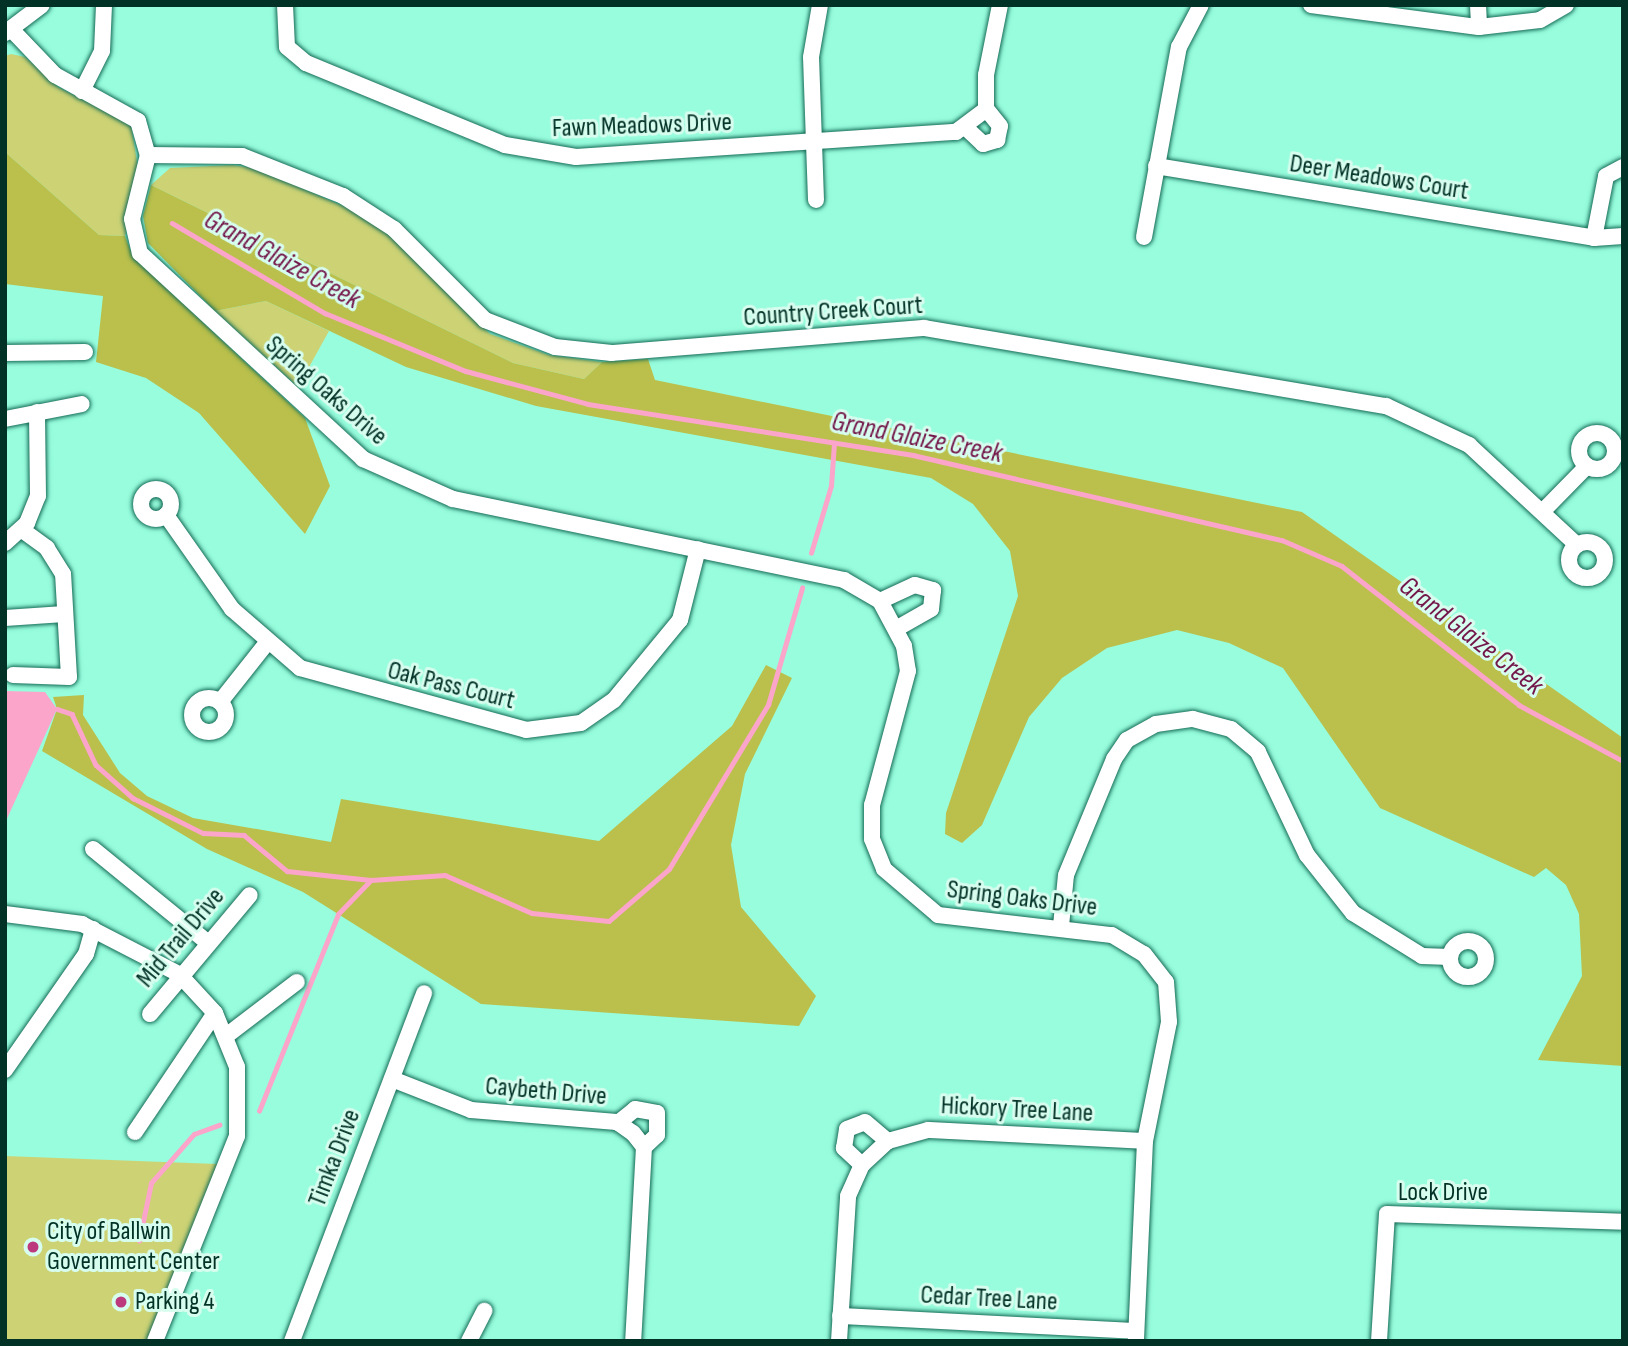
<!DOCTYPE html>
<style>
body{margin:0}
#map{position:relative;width:1628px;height:1346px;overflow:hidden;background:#97fddd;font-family:"Sofia Sans Condensed",sans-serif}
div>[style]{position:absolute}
.green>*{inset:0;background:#cdd375}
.forest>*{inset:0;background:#bac04b}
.water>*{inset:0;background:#fba5ca}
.stream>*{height:4.5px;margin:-2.25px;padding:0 2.25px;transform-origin:2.25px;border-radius:2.25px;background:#fba5ca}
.roads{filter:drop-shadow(0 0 2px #156b56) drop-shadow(0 0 2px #156b56)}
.minor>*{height:16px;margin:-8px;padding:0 8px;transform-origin:8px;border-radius:8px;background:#fff}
.minor>.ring{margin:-8px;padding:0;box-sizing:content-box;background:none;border:16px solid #fff;border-radius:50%}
.dots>*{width:19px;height:19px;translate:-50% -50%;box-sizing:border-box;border:4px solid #d7fdef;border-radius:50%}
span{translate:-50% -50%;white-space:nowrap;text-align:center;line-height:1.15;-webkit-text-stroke:6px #d7fdef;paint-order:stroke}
.street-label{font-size:26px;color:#023226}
.poi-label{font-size:26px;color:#023226}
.left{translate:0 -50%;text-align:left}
.water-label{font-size:28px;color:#731649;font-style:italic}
.frame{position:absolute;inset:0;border:7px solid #023226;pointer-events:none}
</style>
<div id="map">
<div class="green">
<div style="clip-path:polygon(11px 54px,25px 57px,58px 87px,131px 125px,138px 168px,125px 236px,99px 235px,5px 152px,5px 56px)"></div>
<div style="clip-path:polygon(232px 165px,254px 168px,371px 218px,490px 334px,549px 355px,602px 362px,584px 379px,513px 363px,151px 185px,170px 168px)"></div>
<div style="clip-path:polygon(266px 301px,329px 331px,298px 387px,215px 311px)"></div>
<div style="clip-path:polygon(5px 1156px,217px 1164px,147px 1341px,5px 1341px)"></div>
</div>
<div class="forest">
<div style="clip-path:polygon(5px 152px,99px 235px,125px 236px,133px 257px,305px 418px,330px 486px,305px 534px,199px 413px,146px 378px,96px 362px,103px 296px,5px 284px)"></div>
<div style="clip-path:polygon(151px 185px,513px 363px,584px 379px,602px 362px,648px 359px,655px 380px,1302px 512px,1623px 738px,1623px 1066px,1538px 1060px,1582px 976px,1579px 914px,1566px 885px,1546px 868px,1534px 877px,1380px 808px,1283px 668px,1229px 643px,1177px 630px,1107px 648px,1062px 678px,1029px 717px,982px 825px,962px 843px,945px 834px,946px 813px,1018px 596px,1010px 551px,973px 504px,931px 478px,536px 406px,406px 367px,266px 301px,215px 311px,148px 243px,143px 216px)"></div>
<div style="clip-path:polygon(766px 665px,792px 678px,745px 774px,731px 845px,741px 907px,816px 996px,799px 1026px,481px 1004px,303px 892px,207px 849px,42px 751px,57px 709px,53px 697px,84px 695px,83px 715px,120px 773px,147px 796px,193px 818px,331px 842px,341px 799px,599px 841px,732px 726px)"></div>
</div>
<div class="water">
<div style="clip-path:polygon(5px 691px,45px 692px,57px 709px,5px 823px)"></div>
</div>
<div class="stream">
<div style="left:172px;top:223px;width:178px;rotate:30.5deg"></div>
<div style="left:325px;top:313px;width:152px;rotate:22.4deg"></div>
<div style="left:466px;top:371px;width:126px;rotate:15.1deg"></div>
<div style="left:588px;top:404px;width:329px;rotate:8.9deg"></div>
<div style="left:913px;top:455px;width:379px;rotate:13deg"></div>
<div style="left:1282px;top:540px;width:65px;rotate:23.4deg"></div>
<div style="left:1342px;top:566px;width:225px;rotate:38.1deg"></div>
<div style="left:1519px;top:705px;width:118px;rotate:28.3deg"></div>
<div style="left:811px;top:553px;width:70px;rotate:-73.4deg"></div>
<div style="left:831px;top:486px;width:43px;rotate:-86deg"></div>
<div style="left:57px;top:709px;width:16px;rotate:18deg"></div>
<div style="left:72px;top:714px;width:56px;rotate:64.8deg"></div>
<div style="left:96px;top:765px;width:50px;rotate:41.7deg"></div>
<div style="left:133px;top:798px;width:78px;rotate:26.6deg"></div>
<div style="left:203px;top:833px;width:41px;rotate:2.8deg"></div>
<div style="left:244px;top:835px;width:56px;rotate:39.9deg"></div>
<div style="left:287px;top:871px;width:84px;rotate:6.1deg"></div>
<div style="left:259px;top:1111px;width:212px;rotate:-68.1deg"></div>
<div style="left:338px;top:914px;width:47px;rotate:-45.9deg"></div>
<div style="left:371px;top:880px;width:74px;rotate:-3.9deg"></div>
<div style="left:445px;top:875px;width:95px;rotate:23.6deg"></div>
<div style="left:532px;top:913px;width:77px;rotate:5.9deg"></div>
<div style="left:609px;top:921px;width:79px;rotate:-40.9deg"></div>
<div style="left:669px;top:869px;width:192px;rotate:-58.9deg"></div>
<div style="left:768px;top:705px;width:122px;rotate:-73.8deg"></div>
<div style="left:139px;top:1241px;width:59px;rotate:-78.3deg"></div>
<div style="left:151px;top:1183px;width:65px;rotate:-48.7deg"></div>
<div style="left:194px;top:1134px;width:27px;rotate:-20deg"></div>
</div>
<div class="roads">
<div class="minor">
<div style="left:285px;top:5px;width:42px;rotate:87.3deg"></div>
<div style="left:287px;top:47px;width:25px;rotate:40deg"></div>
<div style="left:306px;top:63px;width:215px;rotate:22.4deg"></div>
<div style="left:505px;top:145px;width:72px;rotate:9.6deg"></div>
<div style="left:576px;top:157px;width:381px;rotate:-3.8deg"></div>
<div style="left:956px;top:132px;width:38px;rotate:-37deg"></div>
<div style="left:986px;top:109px;width:34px;rotate:-90deg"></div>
<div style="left:986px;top:75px;width:71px;rotate:-78.7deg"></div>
<div style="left:1311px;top:5px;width:169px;rotate:7.5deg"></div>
<div style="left:1479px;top:27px;width:61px;rotate:-6.5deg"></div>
<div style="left:1540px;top:20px;width:30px;rotate:-30deg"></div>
<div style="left:1478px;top:5px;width:22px;rotate:87deg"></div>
<div style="left:11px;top:29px;width:64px;rotate:46.3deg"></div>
<div style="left:55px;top:75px;width:95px;rotate:29deg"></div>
<div style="left:138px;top:121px;width:35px;rotate:74deg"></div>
<div style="left:148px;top:155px;width:66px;rotate:104deg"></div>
<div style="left:132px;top:219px;width:35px;rotate:77deg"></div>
<div style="left:140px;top:253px;width:304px;rotate:42.7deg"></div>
<div style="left:363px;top:459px;width:98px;rotate:24deg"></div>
<div style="left:453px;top:499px;width:399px;rotate:11.7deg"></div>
<div style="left:844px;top:580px;width:42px;rotate:30.3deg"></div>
<div style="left:880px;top:601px;width:51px;rotate:61.9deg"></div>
<div style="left:904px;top:646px;width:25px;rotate:81deg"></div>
<div style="left:908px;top:671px;width:139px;rotate:105deg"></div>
<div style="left:872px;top:805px;width:34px;rotate:90deg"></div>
<div style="left:872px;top:839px;width:32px;rotate:68deg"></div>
<div style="left:884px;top:869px;width:71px;rotate:40.4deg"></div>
<div style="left:938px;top:915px;width:175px;rotate:6.6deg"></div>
<div style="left:1112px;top:935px;width:37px;rotate:31deg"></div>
<div style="left:1144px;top:954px;width:36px;rotate:52deg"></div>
<div style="left:1166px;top:982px;width:40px;rotate:85.7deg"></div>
<div style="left:1169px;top:1022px;width:121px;rotate:101.4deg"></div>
<div style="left:1145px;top:1141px;width:200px;rotate:92.6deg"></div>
<div style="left:5px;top:33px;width:46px;rotate:-37.1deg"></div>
<div style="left:82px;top:91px;width:45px;rotate:-63.4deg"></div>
<div style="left:102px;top:51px;width:46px;rotate:-87.5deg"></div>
<div style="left:965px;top:127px;width:25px;rotate:43deg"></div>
<div style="left:983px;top:144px;width:15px;rotate:-16deg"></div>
<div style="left:997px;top:140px;width:14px;rotate:-78deg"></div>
<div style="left:1000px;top:126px;width:22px;rotate:-129deg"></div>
<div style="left:148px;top:155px;width:94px;rotate:0.6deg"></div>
<div style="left:242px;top:156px;width:109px;rotate:21.6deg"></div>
<div style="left:343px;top:196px;width:61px;rotate:32.9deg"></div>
<div style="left:394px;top:229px;width:129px;rotate:45deg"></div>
<div style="left:485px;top:320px;width:75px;rotate:21.1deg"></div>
<div style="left:555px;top:347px;width:57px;rotate:6deg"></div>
<div style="left:612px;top:353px;width:313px;rotate:-4.6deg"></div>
<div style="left:924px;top:328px;width:469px;rotate:9.6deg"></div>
<div style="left:1386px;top:406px;width:92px;rotate:25.2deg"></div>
<div style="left:1469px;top:445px;width:147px;rotate:42.8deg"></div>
<div style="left:1156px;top:166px;width:444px;rotate:9.3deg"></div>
<div style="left:1594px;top:238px;width:29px;rotate:-4deg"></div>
<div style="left:816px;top:200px;width:143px;rotate:-92deg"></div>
<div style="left:811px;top:57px;width:53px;rotate:-80.2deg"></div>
<div style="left:1144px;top:237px;width:193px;rotate:-79.6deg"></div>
<div style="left:1179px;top:47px;width:47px;rotate:-62.4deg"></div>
<div style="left:1594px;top:238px;width:63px;rotate:-79deg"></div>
<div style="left:1606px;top:176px;width:19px;rotate:-28deg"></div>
<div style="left:5px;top:353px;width:80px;rotate:-0.7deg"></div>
<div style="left:5px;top:419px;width:78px;rotate:-11deg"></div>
<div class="ring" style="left:1579px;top:433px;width:20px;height:20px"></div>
<div class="ring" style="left:141px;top:489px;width:14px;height:14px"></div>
<div style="left:1543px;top:511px;width:63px;rotate:-45.6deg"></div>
<div style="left:166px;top:515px;width:115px;rotate:54.9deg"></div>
<div style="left:232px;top:609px;width:90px;rotate:40.9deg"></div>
<div style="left:300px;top:668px;width:234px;rotate:15.3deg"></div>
<div style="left:526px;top:730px;width:55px;rotate:-7.3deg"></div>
<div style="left:581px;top:723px;width:40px;rotate:-34.9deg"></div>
<div style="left:614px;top:700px;width:104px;rotate:-50.5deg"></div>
<div style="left:680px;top:620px;width:73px;rotate:-75.8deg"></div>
<div class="ring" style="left:1569px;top:542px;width:20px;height:20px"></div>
<div style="left:5px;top:543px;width:30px;rotate:-42deg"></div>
<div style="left:27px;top:523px;width:29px;rotate:-68deg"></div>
<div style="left:38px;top:496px;width:84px;rotate:-90.7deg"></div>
<div style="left:880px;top:601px;width:38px;rotate:-25deg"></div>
<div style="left:915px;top:585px;width:19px;rotate:16deg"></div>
<div style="left:933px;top:590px;width:19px;rotate:96deg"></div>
<div style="left:931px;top:609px;width:40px;rotate:150.3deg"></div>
<div style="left:5px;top:618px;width:59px;rotate:-3.9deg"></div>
<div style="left:13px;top:675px;width:56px;rotate:2deg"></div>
<div style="left:69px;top:677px;width:103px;rotate:-93.3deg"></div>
<div style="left:63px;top:574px;width:31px;rotate:-122deg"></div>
<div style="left:47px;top:548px;width:31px;rotate:-144deg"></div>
<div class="ring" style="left:192px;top:698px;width:18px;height:18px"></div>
<div style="left:220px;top:702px;width:74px;rotate:-51.6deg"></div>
<div style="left:93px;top:849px;width:146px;rotate:39.2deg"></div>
<div style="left:5px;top:914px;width:78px;rotate:7.4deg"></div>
<div style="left:82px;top:924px;width:109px;rotate:27.3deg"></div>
<div style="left:179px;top:974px;width:53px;rotate:47.3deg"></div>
<div style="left:215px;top:1013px;width:58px;rotate:67.8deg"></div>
<div style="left:237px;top:1067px;width:69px;rotate:90deg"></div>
<div style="left:237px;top:1136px;width:221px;rotate:111.8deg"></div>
<div style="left:1061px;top:926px;width:51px;rotate:-84.4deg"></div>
<div style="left:1066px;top:875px;width:126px;rotate:-67.5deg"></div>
<div style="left:1114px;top:759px;width:23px;rotate:-56deg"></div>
<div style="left:1127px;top:740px;width:33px;rotate:-29deg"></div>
<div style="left:1156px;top:724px;width:37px;rotate:-8deg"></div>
<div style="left:1193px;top:719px;width:39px;rotate:15deg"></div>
<div style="left:1231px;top:729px;width:35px;rotate:40deg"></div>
<div style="left:1258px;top:752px;width:114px;rotate:64.6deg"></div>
<div style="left:1307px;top:855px;width:74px;rotate:51.6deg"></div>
<div style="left:1353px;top:913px;width:81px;rotate:31.9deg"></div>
<div style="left:1422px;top:956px;width:28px;rotate:2deg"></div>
<div class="ring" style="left:1450px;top:941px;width:20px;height:20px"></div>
<div style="left:150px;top:1014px;width:155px;rotate:-50deg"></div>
<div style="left:226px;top:1036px;width:89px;rotate:-37.3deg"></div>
<div style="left:5px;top:1070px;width:141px;rotate:-55.1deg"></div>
<div style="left:86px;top:954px;width:26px;rotate:-74deg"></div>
<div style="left:392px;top:1079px;width:85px;rotate:21.4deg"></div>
<div style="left:471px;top:1110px;width:146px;rotate:4.7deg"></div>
<div style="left:617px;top:1122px;width:19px;rotate:35deg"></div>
<div style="left:633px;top:1133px;width:18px;rotate:52deg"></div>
<div style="left:644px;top:1147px;width:194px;rotate:93.2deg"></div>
<div style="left:618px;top:1123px;width:22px;rotate:-39deg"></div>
<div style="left:635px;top:1109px;width:22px;rotate:10deg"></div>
<div style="left:657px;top:1113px;width:22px;rotate:90deg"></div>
<div style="left:657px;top:1135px;width:18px;rotate:137deg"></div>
<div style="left:135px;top:1132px;width:143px;rotate:-56.1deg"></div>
<div style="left:862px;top:1165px;width:25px;rotate:-137deg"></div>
<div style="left:844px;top:1148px;width:19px;rotate:-81deg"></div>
<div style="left:847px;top:1129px;width:19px;rotate:-21deg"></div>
<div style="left:865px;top:1122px;width:30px;rotate:40deg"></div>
<div style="left:840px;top:1316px;width:296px;rotate:2.9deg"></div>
<div style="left:292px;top:1341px;width:372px;rotate:-69.2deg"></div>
<div style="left:469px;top:1341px;width:34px;rotate:-63deg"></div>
<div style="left:839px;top:1341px;width:145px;rotate:-86.4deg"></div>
<div style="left:848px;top:1196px;width:34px;rotate:-66deg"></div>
<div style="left:862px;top:1165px;width:35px;rotate:-43deg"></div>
<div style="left:888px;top:1141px;width:41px;rotate:-15.4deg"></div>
<div style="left:928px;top:1130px;width:217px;rotate:2.9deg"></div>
<div style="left:1379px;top:1341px;width:127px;rotate:-86.4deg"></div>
<div style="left:1387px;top:1214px;width:236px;rotate:1.9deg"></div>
</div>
</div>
<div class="dots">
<div style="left:33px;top:1247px;background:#bc397e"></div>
<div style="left:121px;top:1302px;background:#bc397e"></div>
</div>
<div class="street-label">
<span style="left:642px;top:126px;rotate:-2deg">Fawn Meadows Drive</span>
<span style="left:1379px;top:178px;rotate:9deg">Deer Meadows Court</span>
<span style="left:833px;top:312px;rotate:-4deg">Country Creek Court</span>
<span style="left:326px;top:391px;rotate:41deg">Spring Oaks Drive</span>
<span style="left:451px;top:686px;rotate:14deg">Oak Pass Court</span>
<span style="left:1022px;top:899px;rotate:7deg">Spring Oaks Drive</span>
<span style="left:181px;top:938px;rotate:-50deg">Mid Trail Drive</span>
<span style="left:546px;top:1092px;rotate:5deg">Caybeth Drive</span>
<span style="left:1017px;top:1110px;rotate:3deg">Hickory Tree Lane</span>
<span style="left:335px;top:1158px;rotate:-69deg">Timka Drive</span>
<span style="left:1443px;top:1193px">Lock Drive</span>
<span style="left:989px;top:1299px;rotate:3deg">Cedar Tree Lane</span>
</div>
<div class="poi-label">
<span class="left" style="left:47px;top:1247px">City of Ballwin<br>Government Center</span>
<span class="left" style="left:135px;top:1302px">Parking 4</span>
</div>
<div class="water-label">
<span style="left:282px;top:260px;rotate:29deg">Grand Glaize Creek</span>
<span style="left:917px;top:438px;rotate:11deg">Grand Glaize Creek</span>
<span style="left:1471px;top:636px;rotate:38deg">Grand Glaize Creek</span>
</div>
<div class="frame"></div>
</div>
